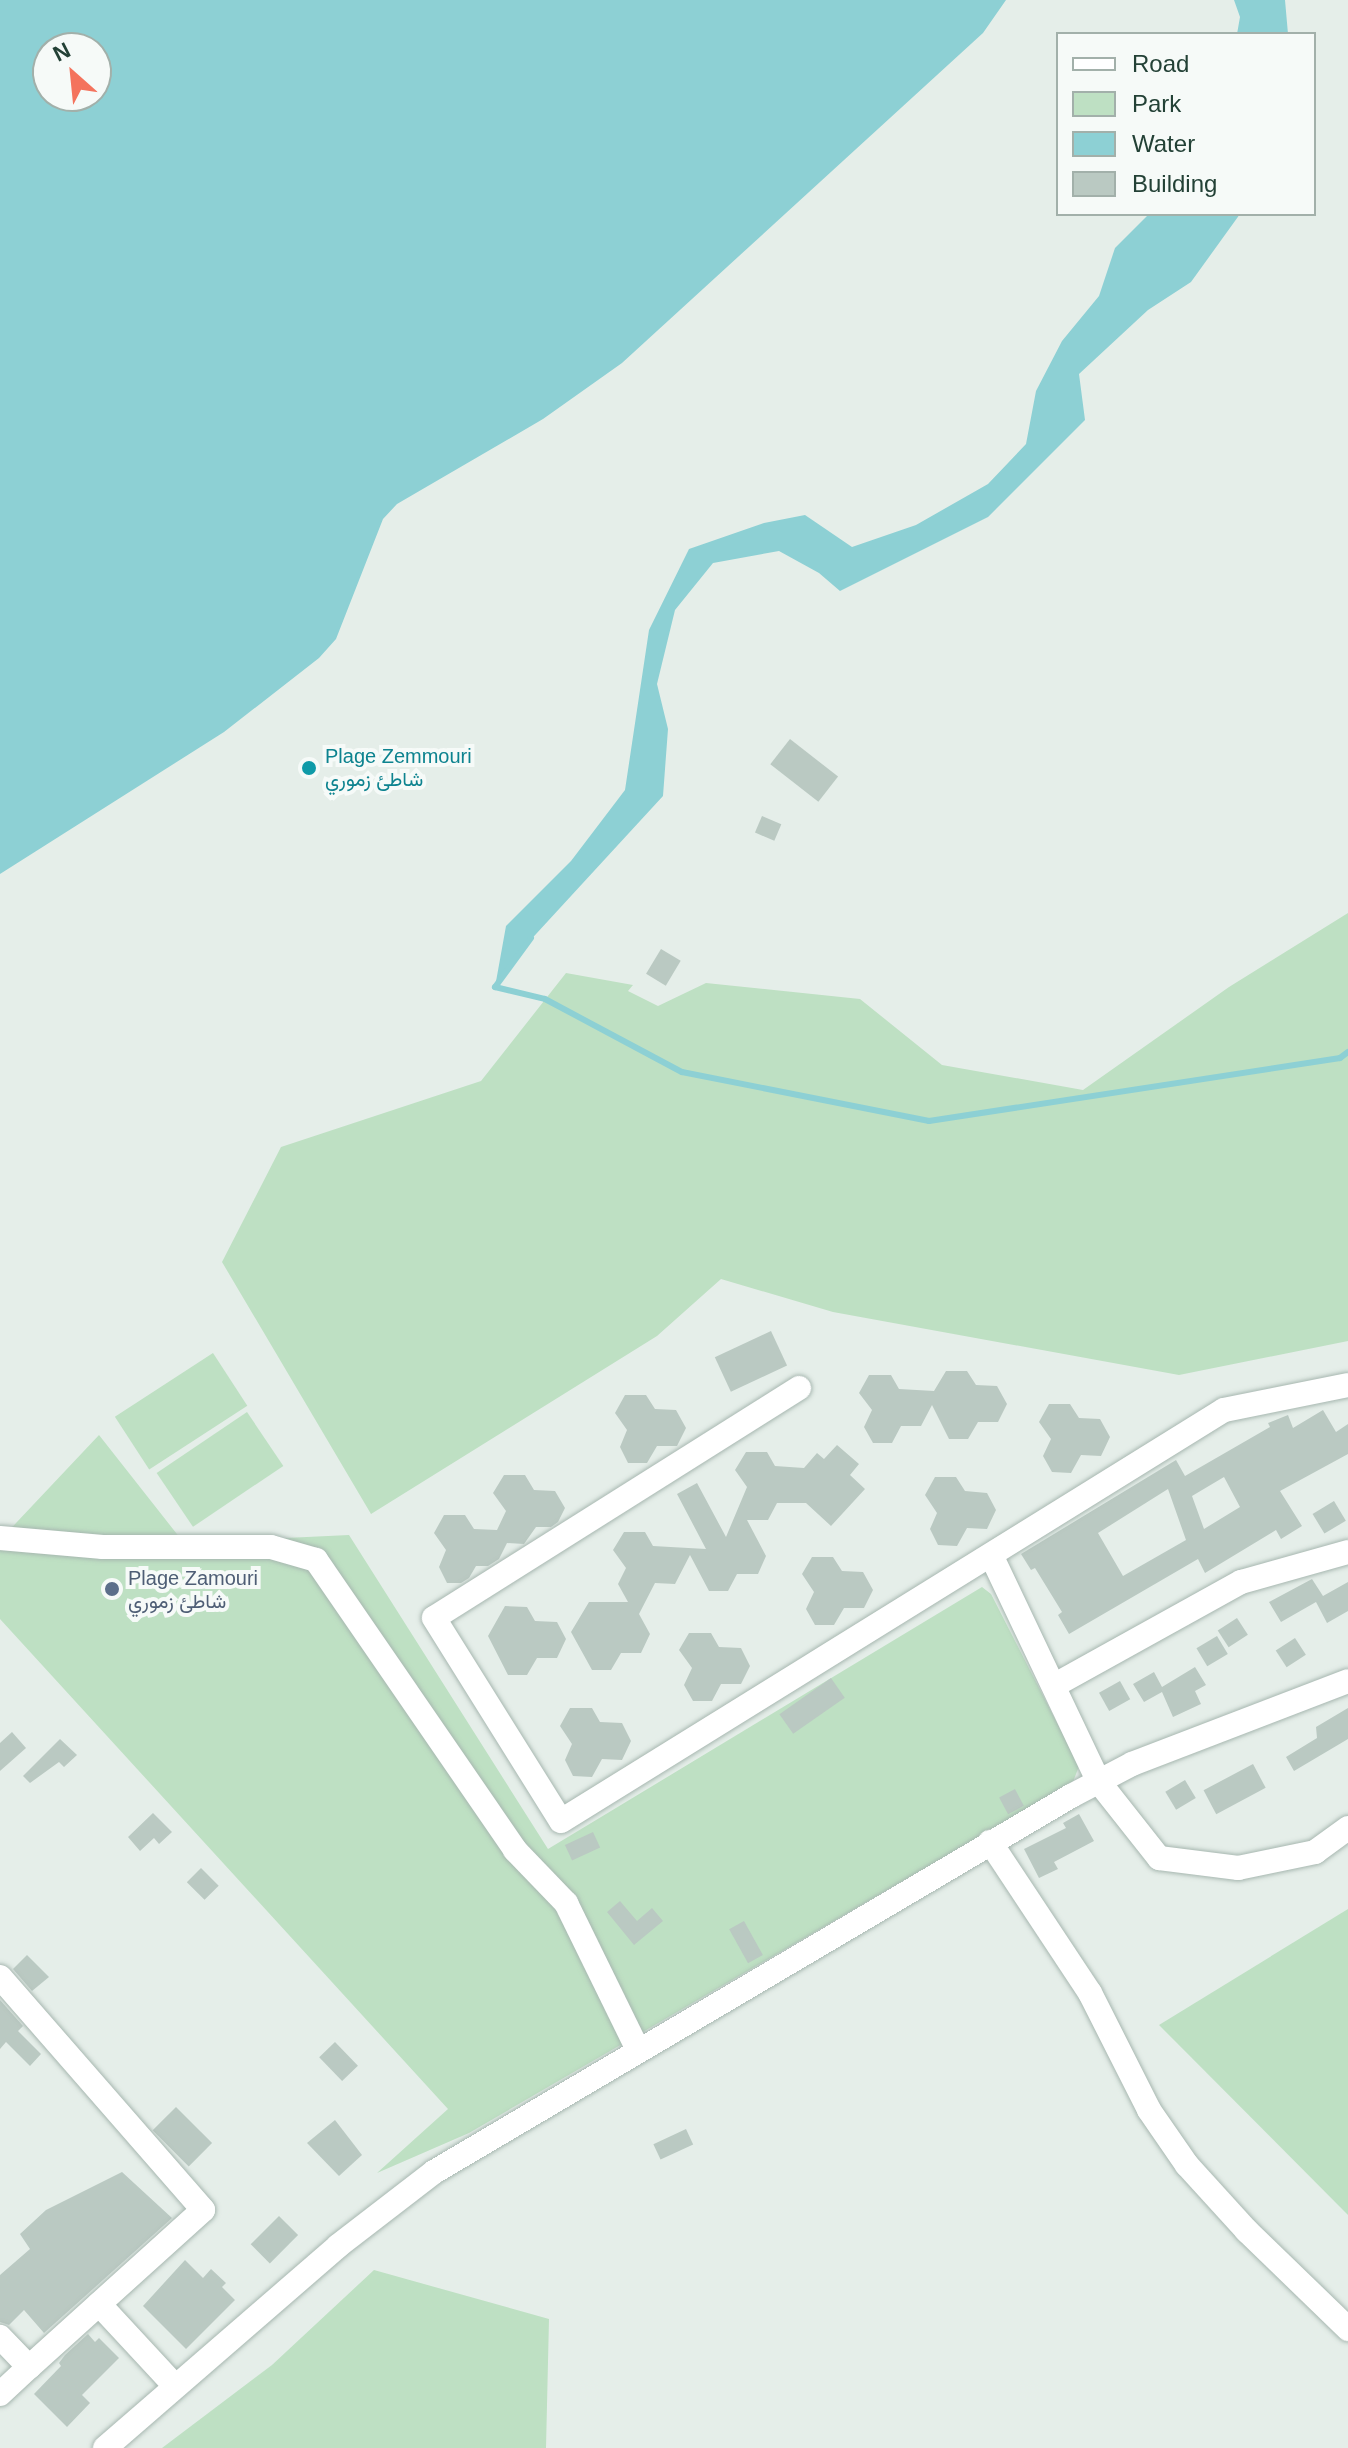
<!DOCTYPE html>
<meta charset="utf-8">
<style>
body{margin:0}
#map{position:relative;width:1348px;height:2448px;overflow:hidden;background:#e5eee9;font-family:Arial,Vazirmatn,sans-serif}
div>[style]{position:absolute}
.green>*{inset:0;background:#bee0c3;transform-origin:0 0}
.water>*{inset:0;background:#8dd0d4}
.stream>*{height:6px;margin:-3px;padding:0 3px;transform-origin:3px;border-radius:3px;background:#8dd0d4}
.building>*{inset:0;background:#bac9c2;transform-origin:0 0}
.roads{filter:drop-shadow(0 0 2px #a7b7b0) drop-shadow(0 0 2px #a7b7b0)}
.minor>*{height:24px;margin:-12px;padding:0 12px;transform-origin:12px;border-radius:12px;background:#fff}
.dots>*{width:22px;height:22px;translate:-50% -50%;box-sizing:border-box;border:4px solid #f6faf8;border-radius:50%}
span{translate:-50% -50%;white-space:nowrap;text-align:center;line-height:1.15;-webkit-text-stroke:8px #f6faf8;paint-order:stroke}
.culture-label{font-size:20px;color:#0d838f}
.left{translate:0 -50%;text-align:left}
.service-label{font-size:20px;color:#4e5e75}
.legend{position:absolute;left:1056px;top:32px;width:260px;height:184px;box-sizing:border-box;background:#f6faf8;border:2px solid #a2b0aa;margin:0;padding:10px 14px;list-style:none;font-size:24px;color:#234136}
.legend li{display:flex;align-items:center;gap:16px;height:40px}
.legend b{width:40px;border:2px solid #a2b0aa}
.north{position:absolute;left:32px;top:32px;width:80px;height:80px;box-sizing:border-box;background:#f6faf8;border:2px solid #a2b0aa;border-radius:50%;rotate:333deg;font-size:22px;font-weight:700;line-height:32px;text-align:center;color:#234136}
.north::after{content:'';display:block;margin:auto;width:28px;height:36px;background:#f4735d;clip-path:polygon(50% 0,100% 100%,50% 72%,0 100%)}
</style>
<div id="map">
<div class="green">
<div style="clip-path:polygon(1348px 913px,1348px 1341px,1179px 1375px,833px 1312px,721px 1279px,657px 1336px,371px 1514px,222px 1262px,281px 1147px,481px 1081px,566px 973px,633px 985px,628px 991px,658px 1006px,706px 983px,860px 999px,942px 1065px,1083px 1090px,1229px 987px)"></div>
<div style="left:213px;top:1353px;width:63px;height:117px;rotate:57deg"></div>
<div style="left:247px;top:1412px;width:65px;height:109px;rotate:56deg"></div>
<div style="clip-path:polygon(99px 1435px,184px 1543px,349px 1535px,548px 1849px,982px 1587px,991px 1594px,1079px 1766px,1073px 1782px,469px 2133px,377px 2173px,448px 2109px,0 1619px,0 1540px)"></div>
<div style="clip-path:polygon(1348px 1909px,1348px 2215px,1159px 2025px)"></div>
<div style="clip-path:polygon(374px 2270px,549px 2319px,546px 2448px,162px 2448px,272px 2365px)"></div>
</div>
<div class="water">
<div style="clip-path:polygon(evenodd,0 0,1006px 0,983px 33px,622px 363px,543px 419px,397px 504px,383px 519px,336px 639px,319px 658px,224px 732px,0 874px,0 0,96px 48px,96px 96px,48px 96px,48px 48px,96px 48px)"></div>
<div style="clip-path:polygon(1234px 0,1285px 0,1288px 34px,1237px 34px,1240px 17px)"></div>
<div style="clip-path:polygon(1149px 214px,1240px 214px,1191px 282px,1148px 310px,1079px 374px,1085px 420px,988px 517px,840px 591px,819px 573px,779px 551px,713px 563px,675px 610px,657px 684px,668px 729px,663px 796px,525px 946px,495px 987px,506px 926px,571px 861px,625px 790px,649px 630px,689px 549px,764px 523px,805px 515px,852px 547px,916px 525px,988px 484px,1026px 444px,1036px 391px,1062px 341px,1099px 296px,1115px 248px)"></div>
</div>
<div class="stream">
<div style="left:531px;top:938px;width:61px;rotate:126.3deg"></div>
<div style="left:495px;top:987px;width:51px;rotate:13.5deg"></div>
<div style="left:545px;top:999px;width:155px;rotate:28.1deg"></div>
<div style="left:682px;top:1072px;width:252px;rotate:11.2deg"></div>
<div style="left:929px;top:1121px;width:416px;rotate:-8.7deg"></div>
<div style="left:1340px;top:1058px;width:10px;rotate:-37deg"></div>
</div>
<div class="building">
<div style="left:790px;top:739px;width:61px;height:32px;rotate:38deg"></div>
<div style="left:762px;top:816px;width:21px;height:18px;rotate:23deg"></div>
<div style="left:661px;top:949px;width:23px;height:29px;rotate:31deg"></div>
<div style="left:771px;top:1331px;width:38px;height:62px;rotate:65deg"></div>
<div style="clip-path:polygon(946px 1371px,967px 1371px,976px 1385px,997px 1386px,1007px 1404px,998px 1422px,978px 1422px,968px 1439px,949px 1439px,932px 1405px,921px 1426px,901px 1426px,892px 1443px,873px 1443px,864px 1427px,872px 1410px,859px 1393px,869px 1375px,891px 1375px,899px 1389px,934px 1391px)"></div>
<div style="clip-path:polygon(625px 1395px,646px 1395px,655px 1409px,676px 1410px,686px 1428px,677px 1446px,657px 1446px,647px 1463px,628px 1463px,620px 1447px,627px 1430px,615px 1413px)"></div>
<div style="clip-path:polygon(1049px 1404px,1070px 1404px,1079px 1418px,1100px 1419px,1110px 1437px,1101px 1456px,1081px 1455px,1071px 1473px,1052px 1472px,1043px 1456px,1051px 1439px,1039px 1422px)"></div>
<div style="clip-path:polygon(evenodd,1323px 1410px,1336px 1432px,1348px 1424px,1348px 1454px,1280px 1491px,1302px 1526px,1281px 1539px,1276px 1530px,1205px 1573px,1198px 1559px,1069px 1634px,1058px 1615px,1062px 1612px,1035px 1568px,1031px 1570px,1021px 1554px,1176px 1460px,1185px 1476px,1270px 1427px,1268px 1423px,1288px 1415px,1293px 1428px,1323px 1410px,1224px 1477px,1240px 1507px,1204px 1529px,1192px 1496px,1224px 1477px,1323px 1410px,1168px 1489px,1186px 1540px,1123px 1576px,1098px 1533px,1168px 1489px)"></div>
<div style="clip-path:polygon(837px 1445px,859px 1464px,850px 1475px,865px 1489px,831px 1526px,806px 1503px,777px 1503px,768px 1520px,747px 1520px,766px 1556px,758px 1574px,737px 1574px,728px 1591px,709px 1591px,690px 1555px,675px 1584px,655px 1583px,639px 1614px,650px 1634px,641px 1653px,621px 1653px,611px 1670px,592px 1670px,571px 1632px,589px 1602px,628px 1602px,618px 1584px,626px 1568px,613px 1550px,624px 1532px,645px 1532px,653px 1546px,706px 1549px,677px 1494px,697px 1483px,726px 1537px,747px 1487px,735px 1470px,746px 1452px,767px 1452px,775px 1466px,804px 1468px,817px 1453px,824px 1459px)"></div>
<div style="clip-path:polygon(504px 1475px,525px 1475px,534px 1490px,555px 1491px,565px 1508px,558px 1522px,551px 1527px,536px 1527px,524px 1544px,507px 1543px,499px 1559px,488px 1566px,476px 1566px,469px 1578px,461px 1583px,447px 1583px,439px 1567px,446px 1550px,434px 1533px,444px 1515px,465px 1515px,474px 1529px,497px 1530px,506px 1511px,493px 1493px)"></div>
<div style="clip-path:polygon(935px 1477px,956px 1477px,965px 1491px,987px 1493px,996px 1510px,987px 1529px,967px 1528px,957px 1546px,938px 1545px,930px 1529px,937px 1513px,925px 1495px)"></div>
<div style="left:1334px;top:1501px;width:23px;height:25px;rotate:59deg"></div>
<div style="clip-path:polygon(812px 1557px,833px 1557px,842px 1571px,863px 1572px,873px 1590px,864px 1608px,844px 1608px,834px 1625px,815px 1625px,806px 1609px,814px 1592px,802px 1574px)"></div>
<div style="clip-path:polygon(1312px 1579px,1323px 1596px,1348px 1582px,1348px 1611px,1327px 1623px,1316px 1602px,1281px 1622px,1269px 1602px)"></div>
<div style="clip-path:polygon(505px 1606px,527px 1607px,535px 1621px,557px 1622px,566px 1639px,557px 1658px,537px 1658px,527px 1675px,508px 1675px,488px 1636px)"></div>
<div style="left:1237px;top:1618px;width:20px;height:23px;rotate:57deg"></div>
<div style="clip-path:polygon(689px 1633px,711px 1633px,719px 1647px,741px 1648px,750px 1666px,741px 1684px,721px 1684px,712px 1701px,693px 1701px,684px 1685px,692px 1668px,679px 1650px)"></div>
<div style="left:1217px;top:1636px;width:21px;height:24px;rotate:59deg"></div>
<div style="left:1295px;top:1638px;width:20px;height:23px;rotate:57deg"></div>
<div style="clip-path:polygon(1195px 1667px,1206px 1685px,1195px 1691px,1201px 1704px,1173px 1717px,1162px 1692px,1144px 1702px,1133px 1684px,1154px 1672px,1162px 1687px)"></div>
<div style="left:831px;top:1678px;width:24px;height:63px;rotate:55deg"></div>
<div style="left:1120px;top:1681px;width:21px;height:24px;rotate:61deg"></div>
<div style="clip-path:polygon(570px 1708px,592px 1708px,600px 1722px,622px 1723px,631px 1741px,622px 1760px,602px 1759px,592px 1777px,573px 1776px,565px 1760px,572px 1744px,560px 1726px)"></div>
<div style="clip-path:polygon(1348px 1708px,1348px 1739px,1294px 1771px,1286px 1757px,1317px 1738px,1316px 1727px)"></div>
<div style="clip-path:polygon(12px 1732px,26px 1748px,0 1771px,0 1743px)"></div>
<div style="clip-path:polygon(60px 1739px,77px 1755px,64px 1767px,59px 1762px,30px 1783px,23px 1776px)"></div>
<div style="left:1253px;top:1764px;width:27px;height:56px;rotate:62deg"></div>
<div style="left:1185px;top:1780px;width:21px;height:23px;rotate:59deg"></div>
<div style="left:1015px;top:1789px;width:19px;height:18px;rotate:62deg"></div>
<div style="clip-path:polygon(153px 1813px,172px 1832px,159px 1844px,154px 1838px,140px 1851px,128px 1837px)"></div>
<div style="clip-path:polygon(1079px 1814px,1094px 1841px,1054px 1862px,1058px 1869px,1039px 1878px,1024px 1849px,1066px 1828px,1063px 1823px)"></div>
<div style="left:593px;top:1832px;width:17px;height:31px;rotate:65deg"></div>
<div style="left:201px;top:1868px;width:25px;height:20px;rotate:45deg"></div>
<div style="clip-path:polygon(620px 1901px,637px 1921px,652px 1908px,663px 1921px,634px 1945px,607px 1912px)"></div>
<div style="left:744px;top:1921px;width:39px;height:17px;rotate:61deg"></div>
<div style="clip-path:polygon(27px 1955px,49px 1977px,32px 1991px,13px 1969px)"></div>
<div style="clip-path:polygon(0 2000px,23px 2026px,18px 2031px,41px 2054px,30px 2066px,6px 2042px,0 2049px)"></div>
<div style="left:335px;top:2042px;width:33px;height:22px;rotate:46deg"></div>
<div style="left:176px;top:2107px;width:51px;height:33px;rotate:45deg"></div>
<div style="clip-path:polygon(335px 2120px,362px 2155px,339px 2176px,307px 2143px)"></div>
<div style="left:686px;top:2129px;width:17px;height:36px;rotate:65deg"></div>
<div style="clip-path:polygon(122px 2172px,172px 2218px,44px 2333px,24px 2310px,9px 2325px,0 2322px,0 2275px,30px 2249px,20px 2234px,46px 2210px)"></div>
<div style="left:279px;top:2216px;width:27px;height:40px;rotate:45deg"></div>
<div style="clip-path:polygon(185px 2260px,203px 2278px,211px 2269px,226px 2283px,222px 2287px,235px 2300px,186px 2349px,143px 2306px)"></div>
<div style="clip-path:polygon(88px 2334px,95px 2342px,99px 2338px,119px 2358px,82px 2395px,90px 2403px,67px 2427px,34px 2394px,61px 2366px,59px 2363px,65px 2355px)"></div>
</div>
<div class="roads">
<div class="minor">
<div style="left:799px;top:1388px;width:431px;rotate:147.8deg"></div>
<div style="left:434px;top:1618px;width:239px;rotate:58deg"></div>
<div style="left:561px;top:1821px;width:780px;rotate:-31.8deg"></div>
<div style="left:1224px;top:1410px;width:126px;rotate:-11.4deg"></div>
<div style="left:0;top:1538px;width:103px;rotate:5deg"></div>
<div style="left:103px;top:1547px;width:168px"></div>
<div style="left:271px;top:1547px;width:47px;rotate:16.1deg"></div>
<div style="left:316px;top:1560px;width:352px;rotate:55.5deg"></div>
<div style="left:515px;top:1850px;width:74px;rotate:46.1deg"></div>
<div style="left:566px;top:1903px;width:164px;rotate:63.9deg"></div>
<div style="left:991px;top:1555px;width:251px;rotate:64.6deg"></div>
<div style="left:1099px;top:1782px;width:97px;rotate:51.7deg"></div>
<div style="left:1159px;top:1858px;width:80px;rotate:7.2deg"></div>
<div style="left:1238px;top:1868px;width:79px;rotate:-11.7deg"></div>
<div style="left:1315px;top:1852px;width:41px;rotate:-36deg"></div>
<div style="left:1055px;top:1685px;width:213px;rotate:-29deg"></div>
<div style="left:1241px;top:1582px;width:111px;rotate:-15.7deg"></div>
<div style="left:990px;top:1842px;width:181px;rotate:56.5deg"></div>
<div style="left:1090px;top:1993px;width:131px;rotate:63.2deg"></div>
<div style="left:1149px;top:2110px;width:67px;rotate:55.4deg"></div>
<div style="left:1187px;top:2165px;width:89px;rotate:47.7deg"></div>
<div style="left:1247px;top:2231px;width:141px;rotate:44.1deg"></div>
<div style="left:0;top:1977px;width:309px;rotate:48.9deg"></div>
<div style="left:203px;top:2210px;width:234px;rotate:137.9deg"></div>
<div style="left:29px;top:2367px;width:42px;rotate:-134deg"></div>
<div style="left:99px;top:2304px;width:110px;rotate:47.2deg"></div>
<div style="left:0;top:2394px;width:40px;rotate:-43deg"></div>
<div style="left:105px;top:2448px;width:308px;rotate:-40.9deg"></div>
<div style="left:338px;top:2246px;width:121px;rotate:-37.6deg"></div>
<div style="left:434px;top:2172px;width:740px;rotate:-30.55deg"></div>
<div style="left:1071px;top:1796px;width:69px;rotate:-27.7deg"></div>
<div style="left:1132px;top:1764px;width:231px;rotate:-21deg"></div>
</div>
</div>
<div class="dots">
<div style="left:309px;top:768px;background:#0f9aa8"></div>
<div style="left:112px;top:1589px;background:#5c6f8a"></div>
</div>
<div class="culture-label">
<span class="left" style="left:325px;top:768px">Plage Zemmouri<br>شاطئ زموري</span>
</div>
<div class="service-label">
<span class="left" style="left:128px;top:1590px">Plage Zamouri<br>شاطئ زموري</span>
</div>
<ul class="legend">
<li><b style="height:10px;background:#fff"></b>Road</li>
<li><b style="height:22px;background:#bee0c3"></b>Park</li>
<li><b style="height:22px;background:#8dd0d4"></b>Water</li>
<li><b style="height:22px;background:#bac9c2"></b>Building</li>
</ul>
<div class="north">N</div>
</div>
